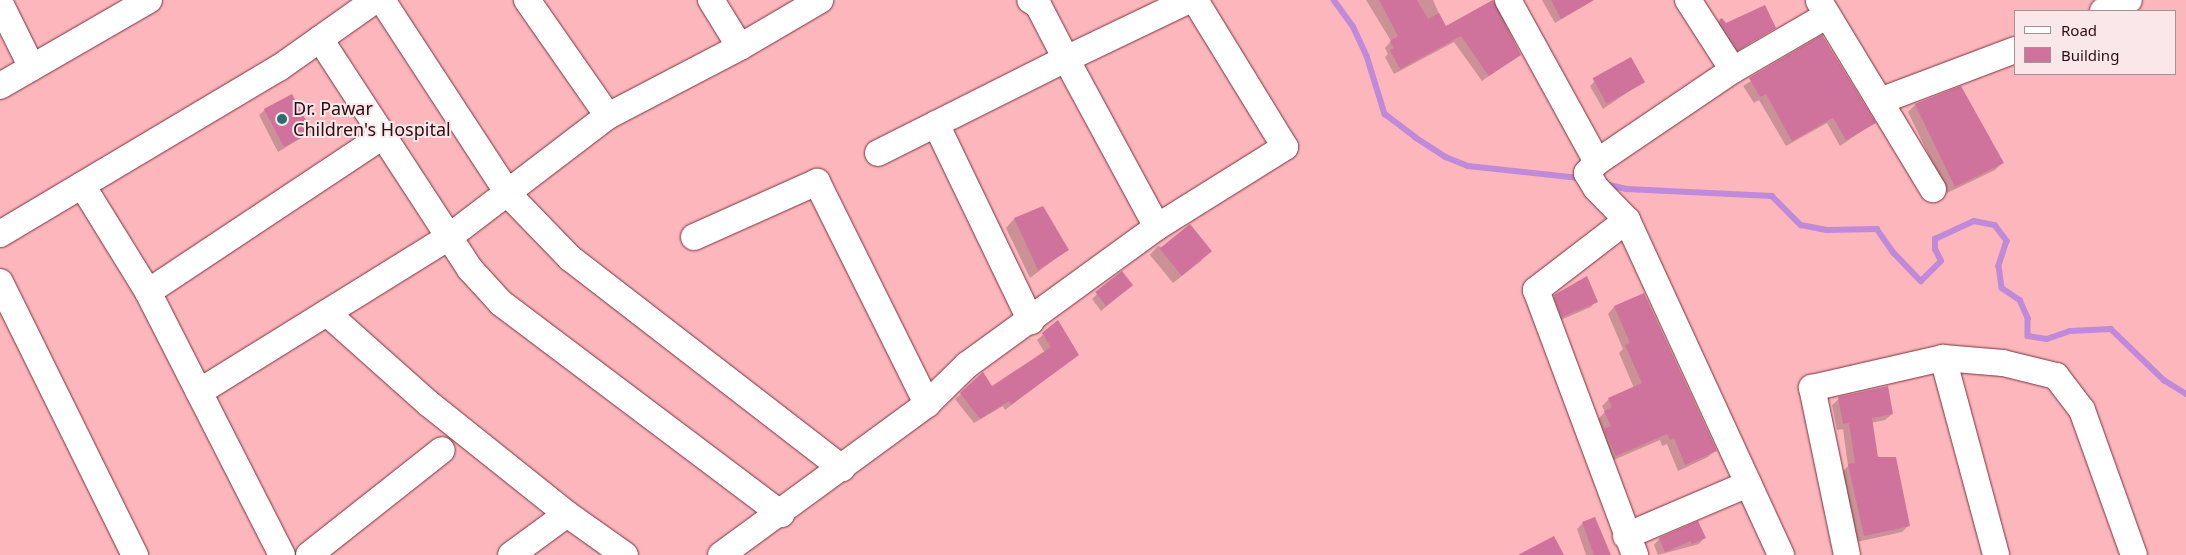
<!DOCTYPE html>
<style>
body{margin:0}
#map{position:relative;width:2186px;height:555px;overflow:hidden;background:#fdb6bc;font-family:"Noto Sans",sans-serif}
div>[style]{position:absolute}
.shadow>*{inset:0;background:#0003}
.stream>*{height:5.5px;margin:-2.75px;padding:0 2.75px;transform-origin:2.75px;border-radius:2.75px;background:#be8ad9}
.building>*{inset:0;background:#d0739c;transform-origin:0 0}
.roads{filter:drop-shadow(0 0 1px #7b313c) drop-shadow(0 0 1px #7b313c)}
.minor>*{height:26px;margin:-13px;padding:0 13px;transform-origin:13px;border-radius:13px;background:#fff}
.dots>*{width:14px;height:14px;translate:-50% -50%;box-sizing:border-box;border:2px solid #fae7e9;border-radius:50%}
span{translate:-50% -50%;white-space:nowrap;text-align:center;line-height:1.15;-webkit-text-stroke:4px #fae7e9;paint-order:stroke}
.poi-label{font-size:18px;color:#2c0d11}
.left{translate:0 -50%;text-align:left}
.legend{position:absolute;left:2014px;top:10px;width:162px;height:65px;box-sizing:border-box;background:#fae7e9;border:1px solid #a89093;margin:0;padding:6px 9px;list-style:none;font-size:15px;color:#2c0d11}
.legend li{display:flex;align-items:center;gap:10px;height:25px}
.legend b{width:25px;border:1px solid #a89093}
</style>
<div id="map">
<div class="shadow">
<div style="clip-path:polygon(1366px 0,1433px 0,1445px 27px,1493px 0,1519px 54px,1482px 81px,1454px 42px,1394px 74px,1385px 57px,1388px 54px,1385px 48px,1391px 41px)"></div>
<div style="clip-path:polygon(1542px 0,1594px 0,1555px 23px)"></div>
<div style="clip-path:polygon(1722px 19px,1725px 25px,1774px 27px,1732px 55px,1714px 26px)"></div>
<div style="clip-path:polygon(1822px 37px,1874px 123px,1840px 146px,1827px 123px,1786px 146px,1759px 100px,1754px 103px,1743px 86px)"></div>
<div style="clip-path:polygon(1595px 81px,1643px 82px,1603px 109px,1590px 86px)"></div>
<div style="clip-path:polygon(1960px 88px,2002px 163px,1995px 170px,1947px 193px,1908px 112px,1915px 105px)"></div>
<div style="clip-path:polygon(265px 110px,311px 132px,278px 152px,259px 115px)"></div>
<div style="clip-path:polygon(1042px 207px,1067px 250px,1030px 278px,1006px 228px,1014px 219px)"></div>
<div style="clip-path:polygon(1158px 246px,1202px 260px,1173px 283px,1150px 255px)"></div>
<div style="clip-path:polygon(1126px 290px,1101px 311px,1092px 299px,1097px 294px)"></div>
<div style="clip-path:polygon(1643px 295px,1715px 450px,1708px 457px,1678px 471px,1667px 444px,1662px 446px,1660px 440px,1609px 462px,1598px 437px,1603px 432px,1598px 419px,1605px 412px,1602px 406px,1609px 399px,1634px 388px,1619px 353px,1623px 349px,1608px 314px,1614px 307px)"></div>
<div style="clip-path:polygon(1555px 296px,1596px 301px,1591px 307px,1556px 322px,1549px 302px)"></div>
<div style="clip-path:polygon(1058px 322px,1077px 355px,1005px 410px,1003px 406px,974px 423px,955px 399px,961px 394px,991px 388px,1045px 353px,1037px 340px)"></div>
<div style="clip-path:polygon(1839px 399px,1892px 414px,1885px 420px,1871px 423px,1877px 458px,1909px 525px,1902px 532px,1857px 542px,1842px 472px,1848px 466px,1843px 429px,1837px 430px,1832px 405px)"></div>
<div style="clip-path:polygon(1583px 523px,1607px 555px,1586px 555px,1577px 529px)"></div>
<div style="clip-path:polygon(1698px 523px,1704px 538px,1699px 544px,1658px 555px,1654px 545px,1659px 539px)"></div>
</div>
<div class="stream">
<div style="left:1334px;top:0;width:32px;rotate:54deg"></div>
<div style="left:1353px;top:26px;width:33px;rotate:65deg"></div>
<div style="left:1367px;top:56px;width:61px;rotate:72.8deg"></div>
<div style="left:1385px;top:114px;width:38px;rotate:37deg"></div>
<div style="left:1415px;top:137px;width:37px;rotate:33deg"></div>
<div style="left:1446px;top:157px;width:24px;rotate:22deg"></div>
<div style="left:1468px;top:166px;width:114px;rotate:6.1deg"></div>
<div style="left:1605px;top:184px;width:23px;rotate:13deg"></div>
<div style="left:1627px;top:189px;width:145px;rotate:2.8deg"></div>
<div style="left:1772px;top:196px;width:41px;rotate:45deg"></div>
<div style="left:1801px;top:225px;width:26px;rotate:11deg"></div>
<div style="left:1827px;top:230px;width:50px;rotate:-1.1deg"></div>
<div style="left:1877px;top:229px;width:29px;rotate:55deg"></div>
<div style="left:1894px;top:253px;width:39px;rotate:46deg"></div>
<div style="left:1921px;top:281px;width:28px;rotate:-45deg"></div>
<div style="left:1941px;top:261px;width:13px;rotate:-117deg"></div>
<div style="left:1935px;top:249px;width:10px;rotate:-90deg"></div>
<div style="left:1935px;top:239px;width:43px;rotate:-24.8deg"></div>
<div style="left:1974px;top:221px;width:21px;rotate:11deg"></div>
<div style="left:1995px;top:225px;width:20px;rotate:53deg"></div>
<div style="left:2007px;top:241px;width:26px;rotate:108deg"></div>
<div style="left:1999px;top:266px;width:22px;rotate:82deg"></div>
<div style="left:2002px;top:288px;width:22px;rotate:34deg"></div>
<div style="left:2020px;top:300px;width:20px;rotate:66deg"></div>
<div style="left:2028px;top:318px;width:18px;rotate:90deg"></div>
<div style="left:2028px;top:336px;width:19px;rotate:9deg"></div>
<div style="left:2047px;top:339px;width:24px;rotate:-19deg"></div>
<div style="left:2070px;top:331px;width:41px;rotate:-2.8deg"></div>
<div style="left:2111px;top:329px;width:74px;rotate:43.9deg"></div>
<div style="left:2164px;top:380px;width:26px;rotate:32deg"></div>
</div>
<div class="building">
<div style="clip-path:polygon(1379px 0,1417px 0,1428px 19px,1439px 13px,1446px 26px,1493px 0,1521px 55px,1489px 76px,1461px 36px,1400px 69px,1390px 50px,1394px 48px,1390px 41px,1398px 36px)"></div>
<div style="clip-path:polygon(1551px 0,1594px 0,1561px 19px)"></div>
<div style="clip-path:polygon(1765px 5px,1776px 28px,1738px 50px,1719px 20px,1722px 18px,1726px 23px)"></div>
<div style="clip-path:polygon(1822px 35px,1876px 123px,1846px 140px,1833px 118px,1792px 141px,1766px 94px,1760px 97px,1749px 78px)"></div>
<div style="left:1631px;top:57px;width:29px;height:44px;rotate:61deg"></div>
<div style="clip-path:polygon(1961px 86px,2004px 163px,1955px 187px,1915px 104px)"></div>
<div style="left:292px;top:94px;width:43px;height:32px;rotate:62deg"></div>
<div style="clip-path:polygon(1043px 206px,1069px 250px,1038px 270px,1014px 218px)"></div>
<div style="left:1190px;top:224px;width:35px;height:39px;rotate:51deg"></div>
<div style="left:1122px;top:271px;width:18px;height:34px;rotate:52deg"></div>
<div style="clip-path:polygon(1587px 276px,1598px 302px,1562px 317px,1554px 295px)"></div>
<div style="clip-path:polygon(1644px 293px,1717px 451px,1685px 465px,1674px 438px,1670px 440px,1667px 434px,1616px 456px,1604px 429px,1611px 426px,1604px 411px,1612px 407px,1608px 398px,1642px 383px,1625px 345px,1630px 343px,1614px 306px)"></div>
<div style="clip-path:polygon(1058px 320px,1079px 355px,1011px 405px,1009px 401px,980px 419px,960px 393px,983px 372px,992px 386px,1051px 347px,1042px 333px)"></div>
<div style="clip-path:polygon(1888px 386px,1893px 414px,1872px 418px,1878px 457px,1896px 457px,1910px 526px,1864px 536px,1848px 464px,1855px 463px,1849px 423px,1843px 424px,1838px 397px)"></div>
<div style="clip-path:polygon(1595px 517px,1611px 555px,1594px 555px,1582px 522px)"></div>
<div style="clip-path:polygon(1698px 521px,1706px 538px,1692px 544px,1690px 541px,1665px 552px,1659px 538px)"></div>
<div style="clip-path:polygon(1554px 536px,1564px 555px,1518px 555px)"></div>
</div>
<div class="roads">
<div class="minor">
<div style="left:382px;top:0;width:233px;rotate:56.9deg"></div>
<div style="left:509px;top:195px;width:88px;rotate:45.9deg"></div>
<div style="left:570px;top:258px;width:344px;rotate:37.7deg"></div>
<div style="left:527px;top:0;width:141px;rotate:55.1deg"></div>
<div style="left:608px;top:116px;width:149px;rotate:-27.6deg"></div>
<div style="left:740px;top:47px;width:93px;rotate:-30.4deg"></div>
<div style="left:711px;top:0;width:55px;rotate:58.3deg"></div>
<div style="left:1508px;top:0;width:185px;rotate:61.2deg"></div>
<div style="left:1597px;top:162px;width:15px;rotate:132deg"></div>
<div style="left:1587px;top:173px;width:17px;rotate:59deg"></div>
<div style="left:1596px;top:188px;width:45px;rotate:45.9deg"></div>
<div style="left:1627px;top:220px;width:369px;rotate:65.3deg"></div>
<div style="left:1688px;top:0;width:83px;rotate:57.3deg"></div>
<div style="left:1819px;top:1px;width:220px;rotate:58.8deg"></div>
<div style="left:0;top:3px;width:72px;rotate:63.8deg"></div>
<div style="left:2103px;top:11px;width:28px;rotate:-23deg"></div>
<div style="left:320px;top:39px;width:275px;rotate:56.9deg"></div>
<div style="left:470px;top:269px;width:46px;rotate:47.6deg"></div>
<div style="left:501px;top:303px;width:351px;rotate:37deg"></div>
<div style="left:0;top:86px;width:172px;rotate:-30deg"></div>
<div style="left:1880px;top:101px;width:144px;rotate:-20.7deg"></div>
<div style="left:936px;top:124px;width:219px;rotate:64.3deg"></div>
<div style="left:878px;top:153px;width:210px;rotate:-26.6deg"></div>
<div style="left:1066px;top:59px;width:61px;rotate:-117.4deg"></div>
<div style="left:1038px;top:5px;width:9px;rotate:-148deg"></div>
<div style="left:1597px;top:162px;width:164px;rotate:-34.1deg"></div>
<div style="left:1733px;top:70px;width:108px;rotate:-30.1deg"></div>
<div style="left:82px;top:185px;width:126px;rotate:58.3deg"></div>
<div style="left:148px;top:292px;width:282px;rotate:-33.6deg"></div>
<div style="left:1627px;top:220px;width:115px;rotate:142.4deg"></div>
<div style="left:1536px;top:290px;width:283px;rotate:69.5deg"></div>
<div style="left:1157px;top:227px;width:191px;rotate:-118.4deg"></div>
<div style="left:1066px;top:59px;width:136px;rotate:-25.6deg"></div>
<div style="left:0;top:234px;width:325px;rotate:-30.8deg"></div>
<div style="left:279px;top:68px;width:118px;rotate:-35.3deg"></div>
<div style="left:694px;top:237px;width:135px;rotate:-24.1deg"></div>
<div style="left:817px;top:182px;width:248px;rotate:63.6deg"></div>
<div style="left:0;top:282px;width:305px;rotate:63.7deg"></div>
<div style="left:148px;top:292px;width:295px;rotate:63deg"></div>
<div style="left:327px;top:313px;width:135px;rotate:41.7deg"></div>
<div style="left:428px;top:403px;width:178px;rotate:38.6deg"></div>
<div style="left:567px;top:514px;width:71px;rotate:35.3deg"></div>
<div style="left:1943px;top:358px;width:60px;rotate:4.8deg"></div>
<div style="left:2003px;top:363px;width:55px;rotate:13.8deg"></div>
<div style="left:2056px;top:376px;width:43px;rotate:52.6deg"></div>
<div style="left:2082px;top:410px;width:154px;rotate:70.3deg"></div>
<div style="left:199px;top:392px;width:294px;rotate:-31.8deg"></div>
<div style="left:449px;top:237px;width:200px;rotate:-37.3deg"></div>
<div style="left:1626px;top:536px;width:133px;rotate:-23.1deg"></div>
<div style="left:309px;top:555px;width:169px;rotate:-38.3deg"></div>
<div style="left:511px;top:555px;width:69px;rotate:-36.2deg"></div>
<div style="left:721px;top:555px;width:255px;rotate:-36.2deg"></div>
<div style="left:927px;top:404px;width:56px;rotate:-44.3deg"></div>
<div style="left:967px;top:365px;width:235px;rotate:-36deg"></div>
<div style="left:1157px;top:227px;width:151px;rotate:-32deg"></div>
<div style="left:1285px;top:147px;width:172px;rotate:-121.5deg"></div>
<div style="left:1847px;top:555px;width:171px;rotate:-101.8deg"></div>
<div style="left:1812px;top:388px;width:134px;rotate:-12.9deg"></div>
<div style="left:1943px;top:358px;width:204px;rotate:74.9deg"></div>
</div>
</div>
<div class="dots">
<div style="left:282px;top:119px;background:#26716f"></div>
</div>
<div class="poi-label">
<span class="left" style="left:293px;top:119px">Dr. Pawar<br>Children's Hospital</span>
</div>
<ul class="legend">
<li><b style="height:6px;background:#fff"></b>Road</li>
<li><b style="height:14px;background:#d0739c"></b>Building</li>
</ul>
</div>
